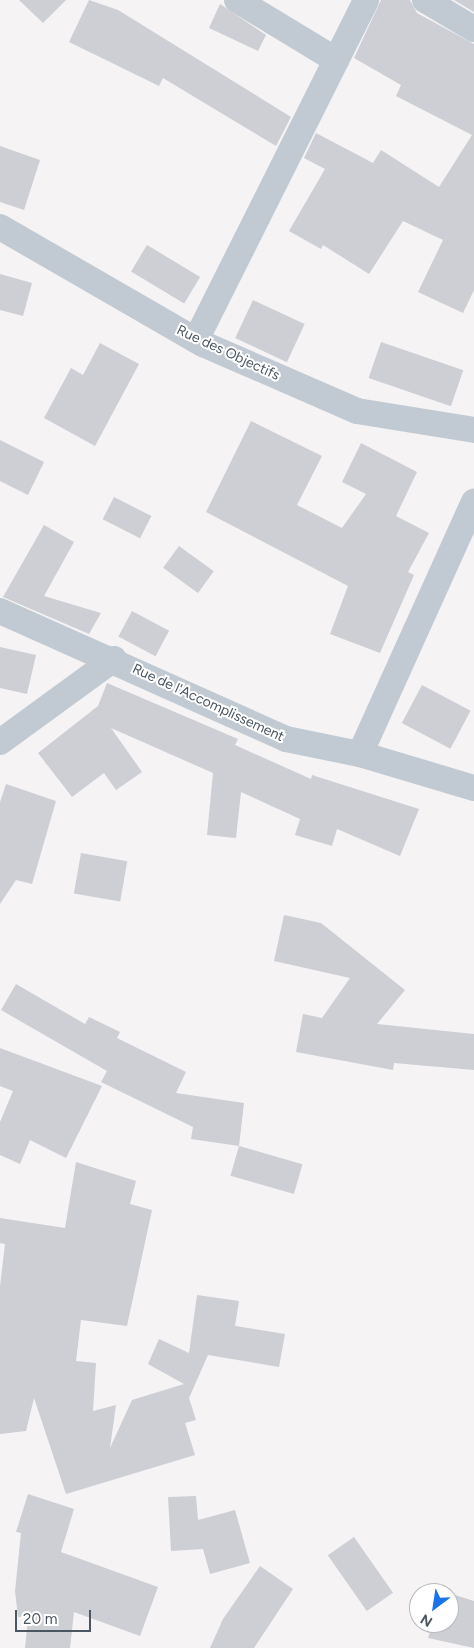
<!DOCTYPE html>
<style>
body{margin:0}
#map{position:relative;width:474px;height:1648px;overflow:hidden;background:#f5f3f3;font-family:Figtree,sans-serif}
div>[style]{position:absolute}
.building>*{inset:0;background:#cdcfd5;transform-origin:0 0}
.minor>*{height:26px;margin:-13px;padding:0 13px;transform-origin:13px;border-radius:13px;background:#c1cad2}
span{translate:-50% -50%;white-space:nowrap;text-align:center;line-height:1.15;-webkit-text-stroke:4px #fff;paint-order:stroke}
.street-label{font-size:14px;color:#4a5661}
.north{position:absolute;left:409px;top:1583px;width:50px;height:50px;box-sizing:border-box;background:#fff;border:1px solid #b7bbc0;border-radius:50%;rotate:211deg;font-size:14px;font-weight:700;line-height:20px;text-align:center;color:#4a5661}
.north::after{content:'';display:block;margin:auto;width:18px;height:22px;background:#1a73e8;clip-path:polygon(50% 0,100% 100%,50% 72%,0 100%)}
.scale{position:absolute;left:15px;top:1610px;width:76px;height:22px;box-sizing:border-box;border:2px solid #4a5661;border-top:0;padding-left:6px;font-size:15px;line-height:18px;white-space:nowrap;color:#4a5661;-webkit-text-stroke:4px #fff;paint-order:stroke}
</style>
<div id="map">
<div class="building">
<div style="clip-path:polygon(19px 0,66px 0,43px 23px)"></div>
<div style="clip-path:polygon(89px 0,118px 10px,291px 117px,276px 146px,163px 78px,159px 86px,69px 42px)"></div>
<div style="clip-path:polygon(381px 0,410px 0,417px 13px,474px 44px,474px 290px,463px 313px,418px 292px,443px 240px,403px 221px,369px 274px,323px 245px,321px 249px,289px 231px,325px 169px,304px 158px,316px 133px,373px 163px,381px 150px,439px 187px,472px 135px,396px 96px,401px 85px,354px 58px)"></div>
<div style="clip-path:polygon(454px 0,474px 0,474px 12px)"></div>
<div style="clip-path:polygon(220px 4px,266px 35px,258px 51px,209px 28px)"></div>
<div style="clip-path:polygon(0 146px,40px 160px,24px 210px,0 202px)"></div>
<div style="left:147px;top:245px;width:62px;height:31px;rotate:31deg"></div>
<div style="clip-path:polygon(0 274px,32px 283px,23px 316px,0 310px)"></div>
<div style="left:253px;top:300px;width:57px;height:42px;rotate:25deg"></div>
<div style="left:381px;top:342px;width:87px;height:38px;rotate:19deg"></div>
<div style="clip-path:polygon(100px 343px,139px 364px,95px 446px,44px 418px,71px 368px,83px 375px)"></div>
<div style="clip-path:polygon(251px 421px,322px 456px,297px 505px,342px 528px,366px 494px,342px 482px,361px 443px,417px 472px,396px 516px,429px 533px,408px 572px,414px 575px,380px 653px,330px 634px,348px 586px,206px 512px)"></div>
<div style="clip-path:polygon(0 440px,44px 462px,28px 495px,0 481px)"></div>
<div style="left:114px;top:497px;width:42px;height:25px;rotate:27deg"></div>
<div style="clip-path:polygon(44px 525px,74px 542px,44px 596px,101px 613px,89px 634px,3px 597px)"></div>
<div style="left:179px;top:546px;width:43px;height:27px;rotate:36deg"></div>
<div style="left:132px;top:611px;width:42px;height:29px;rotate:28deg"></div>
<div style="clip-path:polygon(0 647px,36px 655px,27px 694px,0 688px)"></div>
<div style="clip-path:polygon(107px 683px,238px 739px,235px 745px,311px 779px,312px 775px,419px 809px,400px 856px,337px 829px,332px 846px,295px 835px,300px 819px,241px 792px,236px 838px,207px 835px,213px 773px,111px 728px,142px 772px,116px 790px,104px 773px,72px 797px,38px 753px,98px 706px)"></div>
<div style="left:422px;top:685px;width:55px;height:43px;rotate:28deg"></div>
<div style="clip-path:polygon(6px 784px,56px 801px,32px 884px,16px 880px,0 904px,0 802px)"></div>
<div style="left:81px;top:853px;width:47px;height:41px;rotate:10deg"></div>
<div style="clip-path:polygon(284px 915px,321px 923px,405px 990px,377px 1024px,474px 1034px,474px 1070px,394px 1063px,393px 1070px,296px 1052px,303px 1014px,322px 1018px,350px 978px,274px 961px)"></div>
<div style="clip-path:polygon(16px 984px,85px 1024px,89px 1017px,120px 1032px,117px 1038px,186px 1072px,176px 1093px,244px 1103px,239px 1146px,191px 1139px,193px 1127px,101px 1082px,107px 1071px,1px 1010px)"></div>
<div style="clip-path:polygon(0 1048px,102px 1086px,66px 1158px,30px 1140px,20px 1164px,0 1155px,0 1122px,13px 1091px,0 1086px)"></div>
<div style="left:239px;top:1146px;width:66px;height:31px;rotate:16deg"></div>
<div style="clip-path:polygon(76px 1162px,136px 1181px,130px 1204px,152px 1210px,127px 1326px,81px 1320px,76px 1361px,96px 1363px,93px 1411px,116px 1405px,110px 1448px,132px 1400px,184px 1384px,148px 1364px,159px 1339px,189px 1353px,197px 1295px,239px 1301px,235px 1326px,285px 1334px,279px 1367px,208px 1355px,189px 1398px,196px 1420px,185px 1423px,195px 1455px,66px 1494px,34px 1398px,26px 1431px,0 1434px,0 1286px,5px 1244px,0 1243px,0 1218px,65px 1228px)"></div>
<div style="clip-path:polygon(28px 1494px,74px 1509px,61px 1552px,158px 1587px,140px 1636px,74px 1612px,70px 1648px,25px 1648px,28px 1617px,18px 1617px,15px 1591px,21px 1533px,16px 1532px)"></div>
<div style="clip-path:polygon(196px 1496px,198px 1520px,235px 1510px,250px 1563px,210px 1574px,203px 1549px,171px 1551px,168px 1497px)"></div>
<div style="left:354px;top:1537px;width:68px;height:32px;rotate:55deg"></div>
<div style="clip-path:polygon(260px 1566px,293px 1589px,254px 1648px,210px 1648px,223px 1619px)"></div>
<div style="clip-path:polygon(449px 1593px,474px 1601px,474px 1648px,428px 1638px,433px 1623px,449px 1623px)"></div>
</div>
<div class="minor">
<div style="left:237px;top:0;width:116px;rotate:31.2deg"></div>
<div style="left:425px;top:0;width:57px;rotate:30.6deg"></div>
<div style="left:0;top:227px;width:234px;rotate:30deg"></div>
<div style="left:203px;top:344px;width:168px;rotate:23.5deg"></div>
<div style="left:357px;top:411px;width:119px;rotate:9.2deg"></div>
<div style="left:196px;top:340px;width:380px;rotate:-63.4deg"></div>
<div style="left:0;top:611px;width:313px;rotate:24.1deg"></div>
<div style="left:286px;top:739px;width:76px;rotate:11.5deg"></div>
<div style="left:360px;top:754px;width:119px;rotate:16.6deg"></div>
<div style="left:0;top:742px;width:141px;rotate:-36.1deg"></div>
<div style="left:360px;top:754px;width:277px;rotate:-65.7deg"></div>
</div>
<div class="street-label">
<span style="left:228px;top:353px;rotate:25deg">Rue des Objectifs</span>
<span style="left:208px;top:703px;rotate:25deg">Rue de l'Accomplissement</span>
</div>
<div class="north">N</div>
<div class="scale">20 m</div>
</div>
